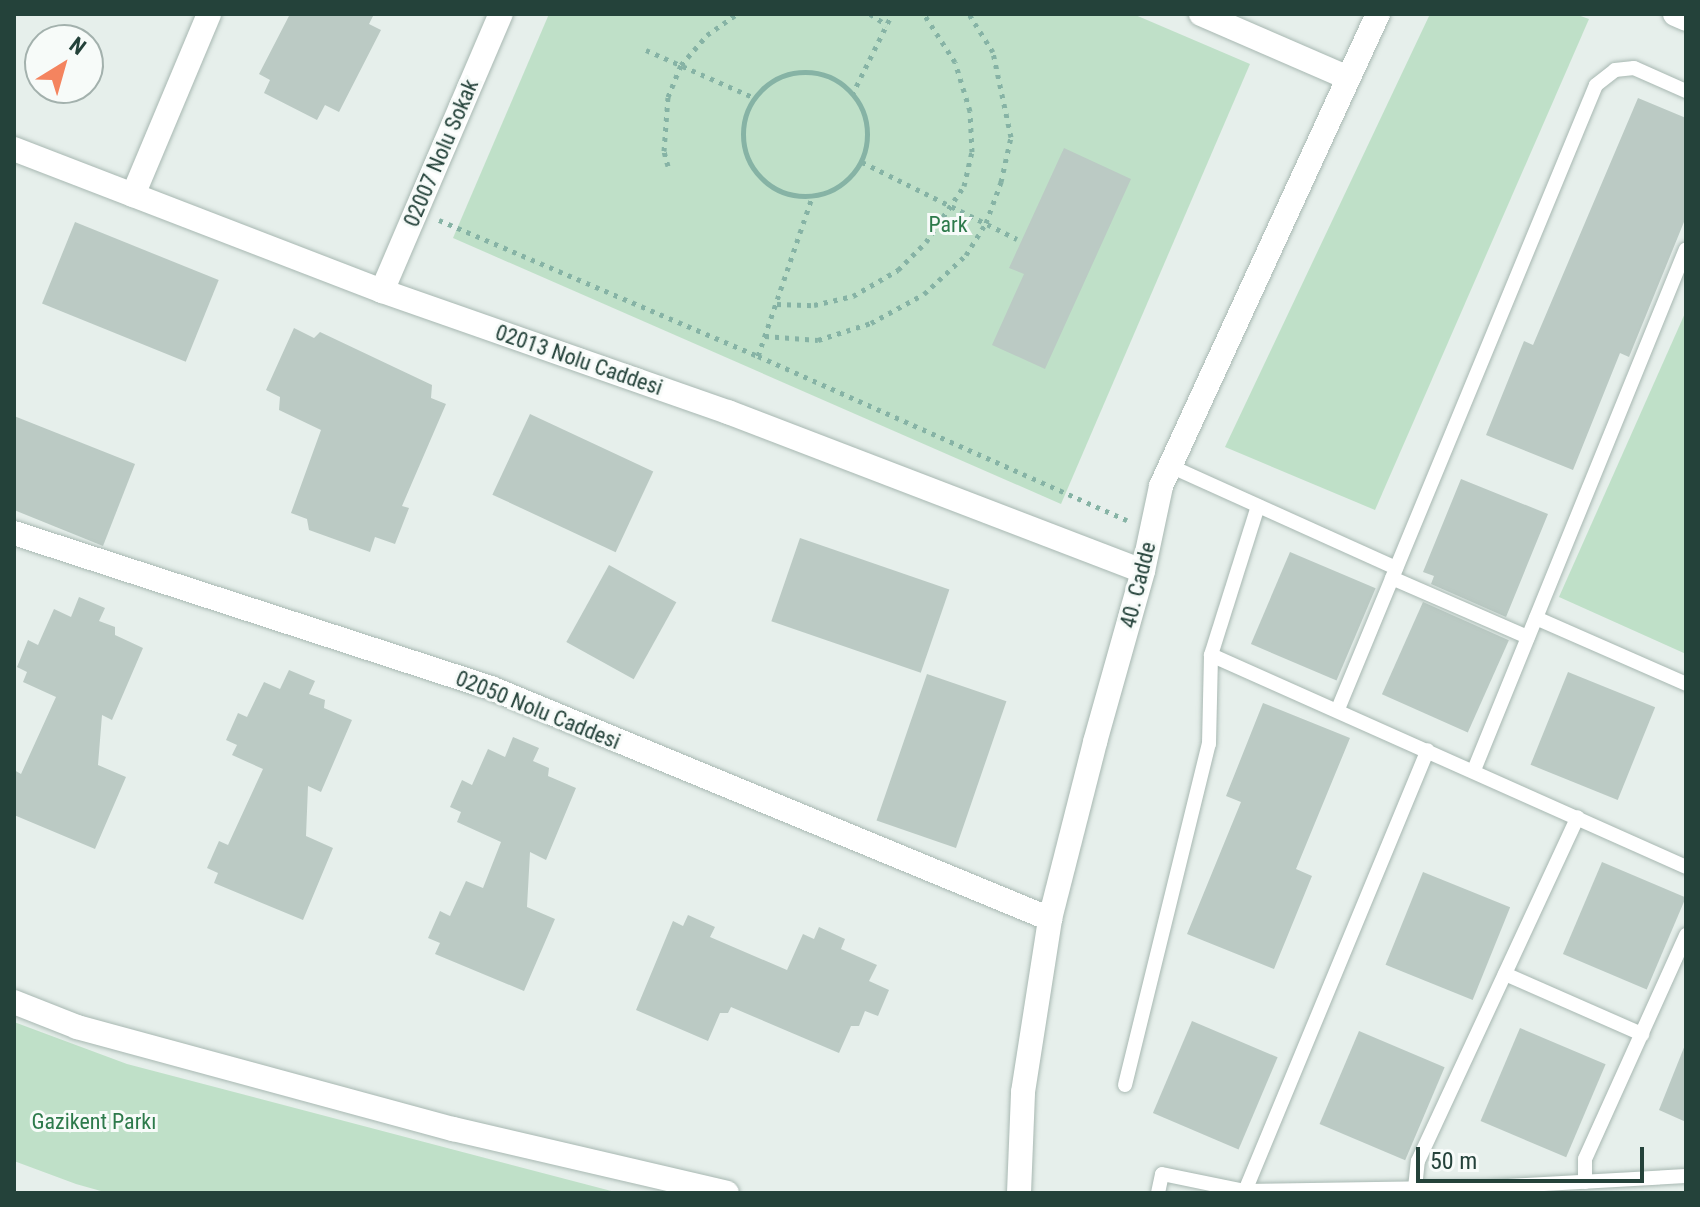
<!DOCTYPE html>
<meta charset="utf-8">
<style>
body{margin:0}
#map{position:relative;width:1700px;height:1207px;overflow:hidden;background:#e6efeb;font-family:"Roboto Condensed",sans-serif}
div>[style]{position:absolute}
.green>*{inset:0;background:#bfe0c8}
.building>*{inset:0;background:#bbcac4;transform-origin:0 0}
.path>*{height:5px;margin-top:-2.5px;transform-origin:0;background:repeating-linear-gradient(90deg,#86b3a5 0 4px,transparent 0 10px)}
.path>.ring{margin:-2.5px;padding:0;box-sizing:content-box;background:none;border:5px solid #86b3a5;border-radius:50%}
.roads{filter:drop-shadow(0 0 2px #a8b8b2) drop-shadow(0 0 2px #a8b8b2)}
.service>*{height:14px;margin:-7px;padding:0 7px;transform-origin:7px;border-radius:7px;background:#fff}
.minor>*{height:24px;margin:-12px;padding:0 12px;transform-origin:12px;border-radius:12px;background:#fff}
.tertiary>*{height:24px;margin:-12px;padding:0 12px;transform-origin:12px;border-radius:12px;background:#fff}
span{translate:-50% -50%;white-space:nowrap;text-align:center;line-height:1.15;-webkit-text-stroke:6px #f7fbf9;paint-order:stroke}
.street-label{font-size:22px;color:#24423a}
.park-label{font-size:22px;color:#2d7a4b}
.frame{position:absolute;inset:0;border:16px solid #24423a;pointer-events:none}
.north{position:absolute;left:24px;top:24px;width:80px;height:80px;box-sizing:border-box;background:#f7fbf9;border:2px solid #a3b1ad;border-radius:50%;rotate:37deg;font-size:22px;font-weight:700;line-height:32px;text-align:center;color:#24423a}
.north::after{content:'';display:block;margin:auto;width:28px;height:36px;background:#f4845f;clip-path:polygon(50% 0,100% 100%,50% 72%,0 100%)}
.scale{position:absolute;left:1416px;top:1147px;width:228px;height:36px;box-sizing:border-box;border:4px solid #24423a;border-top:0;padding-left:10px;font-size:24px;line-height:28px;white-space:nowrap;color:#24423a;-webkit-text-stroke:6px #f7fbf9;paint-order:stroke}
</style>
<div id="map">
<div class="green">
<div style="clip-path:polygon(549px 14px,1133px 14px,1250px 64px,1061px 504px,453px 238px)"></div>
<div style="clip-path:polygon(1430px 14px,1575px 14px,1589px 19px,1375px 510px,1225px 447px)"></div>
<div style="clip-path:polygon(1686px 311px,1686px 654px,1559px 597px)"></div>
<div style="clip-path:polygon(14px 1022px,127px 1064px,619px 1193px,108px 1193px,76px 1184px,14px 1161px)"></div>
</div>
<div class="building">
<div style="clip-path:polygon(290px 14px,374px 14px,369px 24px,381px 30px,339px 112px,325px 105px,317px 120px,264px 93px,270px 80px,259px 74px)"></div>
<div style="clip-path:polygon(1638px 98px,1686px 118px,1686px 217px,1629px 357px,1620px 353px,1573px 470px,1486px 435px,1524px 341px,1533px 345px)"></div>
<div style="clip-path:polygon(1064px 148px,1131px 179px,1045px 369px,992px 345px,1024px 274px,1009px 268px)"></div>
<div style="left:75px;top:222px;width:155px;height:88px;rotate:22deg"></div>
<div style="clip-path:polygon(294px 328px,314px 338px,320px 332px,432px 385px,431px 398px,446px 404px,402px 506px,409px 508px,395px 544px,375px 537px,370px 552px,309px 530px,307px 519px,291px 513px,321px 430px,279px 410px,280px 397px,266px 390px)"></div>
<div style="left:530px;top:414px;width:136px;height:89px;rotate:25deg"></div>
<div style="clip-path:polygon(14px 416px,135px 464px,103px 546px,14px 510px)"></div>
<div style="clip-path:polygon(1461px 479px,1548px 514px,1506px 617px,1431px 584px,1434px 576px,1423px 572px)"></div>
<div style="left:800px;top:538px;width:158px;height:88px;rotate:19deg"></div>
<div style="left:1290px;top:552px;width:93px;height:100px;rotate:23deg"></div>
<div style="left:609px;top:565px;width:77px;height:88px;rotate:29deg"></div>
<div style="clip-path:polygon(79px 597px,105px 608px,99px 621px,115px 627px,115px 635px,143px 648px,112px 720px,102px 715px,98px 765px,126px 777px,95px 849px,14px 815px,14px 770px,21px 774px,56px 697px,23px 682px,27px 672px,17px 667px,28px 640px,38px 645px,54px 609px,71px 617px)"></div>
<div style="left:1423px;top:602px;width:94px;height:101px;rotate:24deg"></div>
<div style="clip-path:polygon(289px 670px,315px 681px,309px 694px,325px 700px,324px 708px,352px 720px,321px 792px,308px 786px,306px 836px,333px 848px,303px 920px,214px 883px,218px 873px,207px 868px,219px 841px,228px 845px,263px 769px,232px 755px,237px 745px,226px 740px,238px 713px,247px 717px,264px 682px,280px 689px)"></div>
<div style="left:1568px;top:672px;width:94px;height:100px;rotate:22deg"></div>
<div style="left:927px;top:674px;width:84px;height:155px;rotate:19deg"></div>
<div style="clip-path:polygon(1263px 703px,1350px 738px,1296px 869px,1312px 876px,1274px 969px,1187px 934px,1241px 802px,1226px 796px)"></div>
<div style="clip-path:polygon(513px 737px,539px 748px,533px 761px,549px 768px,548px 776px,576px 788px,546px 860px,530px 852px,527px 907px,555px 919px,524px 991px,435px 954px,440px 943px,428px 938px,440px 911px,450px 916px,466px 881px,483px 888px,501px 842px,457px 822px,461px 812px,450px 807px,462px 780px,472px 785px,488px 749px,505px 757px)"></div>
<div style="left:1602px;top:862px;width:91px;height:100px;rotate:23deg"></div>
<div style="left:1423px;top:872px;width:94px;height:100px;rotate:22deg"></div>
<div style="clip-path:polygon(688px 915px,715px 927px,710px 937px,787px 970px,803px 934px,814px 939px,819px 927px,845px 939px,841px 949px,877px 965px,869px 981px,889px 990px,878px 1016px,865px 1011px,859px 1026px,851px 1026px,839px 1053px,731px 1007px,728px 1013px,720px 1013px,708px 1041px,636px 1010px,673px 921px,683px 926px)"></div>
<div style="left:1192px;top:1021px;width:93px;height:100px;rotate:23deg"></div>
<div style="left:1520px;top:1028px;width:93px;height:101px;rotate:23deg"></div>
<div style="left:1359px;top:1031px;width:93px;height:101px;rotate:23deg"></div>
<div style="clip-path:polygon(1685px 1045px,1686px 1045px,1686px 1122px,1659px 1110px)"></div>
</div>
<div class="path">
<div style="left:870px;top:14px;width:20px;rotate:33deg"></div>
<div style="left:646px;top:50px;width:119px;rotate:23.8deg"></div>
<div class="ring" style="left:743px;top:72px;width:119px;height:119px"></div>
<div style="left:852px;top:95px;width:90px;rotate:-63.7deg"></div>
<div style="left:862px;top:162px;width:173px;rotate:26.4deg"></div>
<div style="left:668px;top:166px;width:16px;rotate:-105deg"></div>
<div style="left:664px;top:151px;width:54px;rotate:-85.8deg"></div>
<div style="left:668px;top:97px;width:35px;rotate:-68deg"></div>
<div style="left:681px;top:65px;width:40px;rotate:-49deg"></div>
<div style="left:707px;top:35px;width:37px;rotate:-35deg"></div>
<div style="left:439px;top:220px;width:347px;rotate:23.1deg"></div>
<div style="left:758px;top:356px;width:404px;rotate:24deg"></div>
<div style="left:777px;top:304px;width:37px;rotate:2deg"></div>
<div style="left:814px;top:305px;width:40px;rotate:-13deg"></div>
<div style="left:853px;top:296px;width:52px;rotate:-30deg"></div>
<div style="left:898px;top:270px;width:40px;rotate:-45deg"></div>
<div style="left:926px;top:242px;width:68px;rotate:-55.8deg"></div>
<div style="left:964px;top:186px;width:35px;rotate:-77deg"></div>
<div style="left:972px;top:152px;width:41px;rotate:-92.8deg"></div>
<div style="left:970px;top:111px;width:51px;rotate:-107deg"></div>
<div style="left:955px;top:62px;width:57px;rotate:-122.9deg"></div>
<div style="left:765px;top:336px;width:53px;rotate:4.3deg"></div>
<div style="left:818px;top:340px;width:56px;rotate:-17.8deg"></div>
<div style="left:871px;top:323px;width:60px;rotate:-28.7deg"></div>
<div style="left:924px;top:294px;width:57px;rotate:-42.9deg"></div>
<div style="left:966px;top:255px;width:38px;rotate:-58deg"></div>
<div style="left:986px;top:223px;width:44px;rotate:-69.9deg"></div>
<div style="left:1001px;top:182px;width:46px;rotate:-77.5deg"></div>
<div style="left:1011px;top:137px;width:87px;rotate:-102deg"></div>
<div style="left:993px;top:52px;width:45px;rotate:-122.3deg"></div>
<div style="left:758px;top:356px;width:168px;rotate:-71.2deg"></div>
</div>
<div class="roads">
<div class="service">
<div style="left:1170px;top:466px;width:248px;rotate:24.3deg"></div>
<div style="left:1392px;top:578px;width:148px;rotate:23.5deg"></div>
<div style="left:1536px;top:618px;width:164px;rotate:23.7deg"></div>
<div style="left:1211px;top:655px;width:520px;rotate:24.05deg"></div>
<div style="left:1338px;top:709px;width:675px;rotate:-67.54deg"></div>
<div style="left:1596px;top:85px;width:24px;rotate:-38deg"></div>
<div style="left:1615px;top:70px;width:19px;rotate:-6deg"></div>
<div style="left:1634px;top:68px;width:57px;rotate:23.9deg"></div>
<div style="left:1474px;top:770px;width:562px;rotate:-67.86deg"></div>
<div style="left:1505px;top:974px;width:150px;rotate:23.7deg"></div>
<div style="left:1125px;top:1085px;width:351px;rotate:-76.2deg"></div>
<div style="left:1209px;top:744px;width:89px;rotate:-88.7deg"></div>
<div style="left:1211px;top:655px;width:156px;rotate:-72.5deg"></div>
<div style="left:1585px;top:1182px;width:23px;rotate:-90deg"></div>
<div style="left:1585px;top:1159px;width:246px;rotate:-65.7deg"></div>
<div style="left:1415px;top:1188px;width:27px;rotate:-84deg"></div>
<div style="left:1418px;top:1161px;width:379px;rotate:-65.1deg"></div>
<div style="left:1245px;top:1191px;width:477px;rotate:-67.5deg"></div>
<div style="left:1158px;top:1193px;width:19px;rotate:-78deg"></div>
<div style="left:1162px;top:1174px;width:85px;rotate:11.6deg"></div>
<div style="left:1245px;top:1191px;width:245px;rotate:-0.9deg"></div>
<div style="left:1490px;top:1187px;width:196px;rotate:-3.2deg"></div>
</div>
<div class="minor">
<div style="left:1201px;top:14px;width:160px;rotate:23.5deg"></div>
<div style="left:14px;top:149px;width:394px;rotate:21.1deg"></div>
<div style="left:382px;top:291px;width:367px;rotate:19.3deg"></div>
<div style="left:728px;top:412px;width:444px;rotate:21deg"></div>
<div style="left:133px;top:195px;width:196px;rotate:-67.2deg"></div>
<div style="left:382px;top:291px;width:301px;rotate:-66.8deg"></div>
<div style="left:14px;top:533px;width:502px;rotate:18deg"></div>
<div style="left:491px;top:688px;width:605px;rotate:22.45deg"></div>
</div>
<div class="tertiary">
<div style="left:1675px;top:14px;width:12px;rotate:24deg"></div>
<div style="left:14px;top:1002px;width:68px;rotate:21.6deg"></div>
<div style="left:77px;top:1027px;width:390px;rotate:15.2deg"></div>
<div style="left:453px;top:1129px;width:281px;rotate:13.1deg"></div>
<div style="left:1019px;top:1193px;width:101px;rotate:-87.7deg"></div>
<div style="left:1023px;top:1092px;width:175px;rotate:-81.1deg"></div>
<div style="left:1050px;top:919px;width:183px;rotate:-75.7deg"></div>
<div style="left:1095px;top:742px;width:178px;rotate:-74.3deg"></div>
<div style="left:1143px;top:571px;width:87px;rotate:-78deg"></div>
<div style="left:1161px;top:486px;width:519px;rotate:-65.31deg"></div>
</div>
</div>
<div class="street-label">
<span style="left:441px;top:153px;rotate:-67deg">02007 Nolu Sokak</span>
<span style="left:579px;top:360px;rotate:19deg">02013 Nolu Caddesi</span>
<span style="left:1138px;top:585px;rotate:-76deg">40. Cadde</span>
<span style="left:538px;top:710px;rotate:22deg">02050 Nolu Caddesi</span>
</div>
<div class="park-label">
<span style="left:948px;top:225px">Park</span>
<span style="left:94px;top:1122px">Gazikent Parkı</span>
</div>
<div class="frame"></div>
<div class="north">N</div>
<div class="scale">50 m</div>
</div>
